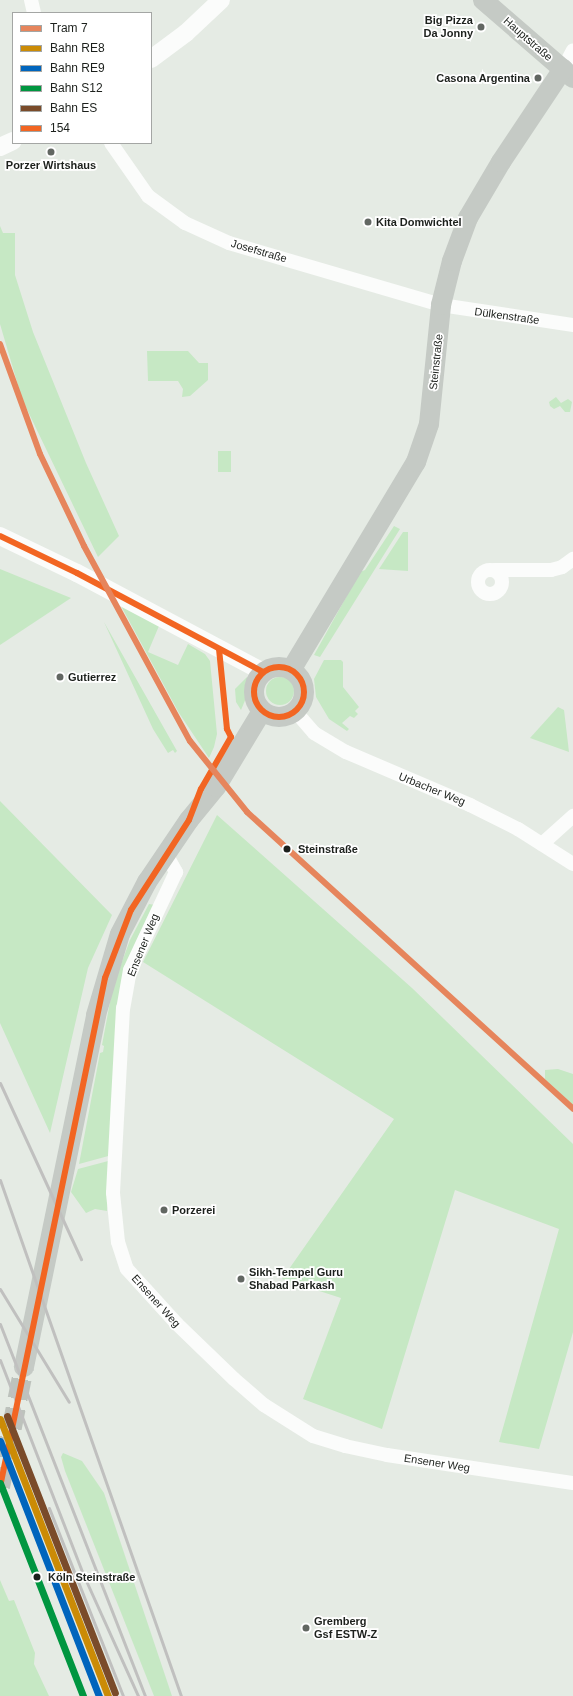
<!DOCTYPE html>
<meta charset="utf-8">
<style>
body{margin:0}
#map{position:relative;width:573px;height:1696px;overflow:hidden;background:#e5ebe4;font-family:Helvetica,sans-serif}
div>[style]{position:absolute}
.green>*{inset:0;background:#c6e8c4;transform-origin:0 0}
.round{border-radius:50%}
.secondary-tunnel>*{height:20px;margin-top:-10px;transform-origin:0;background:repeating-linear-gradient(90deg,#bdc2bc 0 20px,transparent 0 30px)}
.minor>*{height:14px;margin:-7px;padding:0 7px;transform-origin:7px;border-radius:7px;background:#fbfcfb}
.minor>.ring{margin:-7px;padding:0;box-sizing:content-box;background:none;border:14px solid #fbfcfb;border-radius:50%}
.tertiary>*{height:18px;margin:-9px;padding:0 9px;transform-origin:9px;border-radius:9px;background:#fbfcfb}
.secondary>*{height:20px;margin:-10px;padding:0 10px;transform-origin:10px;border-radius:10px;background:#c5cac5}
.secondary>.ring{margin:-10px;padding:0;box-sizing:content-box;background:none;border:20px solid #c5cac5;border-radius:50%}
.rail>*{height:3px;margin:-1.5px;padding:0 1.5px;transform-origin:1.5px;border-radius:1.5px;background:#c0c0bf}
.bus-1>*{height:6px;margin:-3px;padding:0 3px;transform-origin:3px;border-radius:3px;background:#f26522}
.bus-1>.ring{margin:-3px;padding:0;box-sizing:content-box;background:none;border:6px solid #f26522;border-radius:50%}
.rail-1>*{height:7px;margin:-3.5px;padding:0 3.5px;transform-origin:3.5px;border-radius:3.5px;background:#cb8b06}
.rail-2>*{height:7px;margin:-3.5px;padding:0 3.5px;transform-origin:3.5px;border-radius:3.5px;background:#0065bd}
.rail-3>*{height:7px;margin:-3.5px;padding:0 3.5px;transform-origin:3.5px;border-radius:3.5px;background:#009640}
.rail-4>*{height:7px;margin:-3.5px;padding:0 3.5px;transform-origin:3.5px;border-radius:3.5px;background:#7a4b2a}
.tram-1>*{height:6px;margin:-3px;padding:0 3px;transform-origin:3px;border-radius:3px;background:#e6855c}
.dots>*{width:11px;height:11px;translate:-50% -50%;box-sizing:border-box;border:2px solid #fff;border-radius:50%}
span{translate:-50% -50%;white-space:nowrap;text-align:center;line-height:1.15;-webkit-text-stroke:3.5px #fff;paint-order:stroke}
.poi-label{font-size:11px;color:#1c201c;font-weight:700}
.right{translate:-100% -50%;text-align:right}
.left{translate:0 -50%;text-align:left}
.street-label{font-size:11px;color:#1c201c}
.stop-label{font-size:11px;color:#1c201c;font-weight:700}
.legend{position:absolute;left:12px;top:12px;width:140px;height:132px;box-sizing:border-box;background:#fff;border:1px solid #a4a6a4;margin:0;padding:5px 7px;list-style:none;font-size:12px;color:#1c201c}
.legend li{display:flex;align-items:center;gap:8px;height:20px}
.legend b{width:20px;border:1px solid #a4a6a4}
</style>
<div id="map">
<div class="green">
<div style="clip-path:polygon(0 226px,3px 233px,15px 233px,15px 275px,33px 332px,86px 463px,119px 536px,98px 557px,22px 399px,0 324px)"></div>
<div style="clip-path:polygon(147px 351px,188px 351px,199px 363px,208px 363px,208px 380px,190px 396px,182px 397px,183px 389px,178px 381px,148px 381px)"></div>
<div style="clip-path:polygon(556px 397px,561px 403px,568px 399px,572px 402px,570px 412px,565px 412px,560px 406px,554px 409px,550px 406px,549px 402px)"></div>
<div style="left:218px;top:451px;width:13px;height:21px"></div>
<div style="clip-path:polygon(394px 526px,400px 529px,320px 657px,314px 655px,360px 572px,365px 570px)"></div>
<div style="clip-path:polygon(403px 532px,408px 532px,408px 571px,379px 569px)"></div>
<div style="clip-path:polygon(0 569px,71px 598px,0 645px)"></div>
<div style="clip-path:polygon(121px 606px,159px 626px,148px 652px,178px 665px,188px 644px,205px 654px,210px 661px,217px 734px,214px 747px,209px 758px,179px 713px)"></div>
<div style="clip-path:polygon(104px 622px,177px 751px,175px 753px,173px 750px,168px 753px,153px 729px)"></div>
<div style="clip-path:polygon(324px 660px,341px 660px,343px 662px,343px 687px,359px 707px,355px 711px,358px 714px,354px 718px,350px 716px,342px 723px,349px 729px,347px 731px,329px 719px,316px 697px,314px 679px)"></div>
<div style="clip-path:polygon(247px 677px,249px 691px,241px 710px,236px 702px,235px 689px)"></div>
<div class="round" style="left:266px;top:677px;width:28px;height:28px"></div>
<div style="clip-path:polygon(558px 707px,564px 710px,569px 752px,530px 738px)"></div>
<div style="clip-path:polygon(0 801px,112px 915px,88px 968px,50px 1133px,0 1023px)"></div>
<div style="clip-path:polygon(217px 815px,412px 988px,573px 1144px,573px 1332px,539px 1449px,499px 1442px,559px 1229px,455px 1190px,382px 1429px,303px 1399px,341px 1298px,282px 1279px,394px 1119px,143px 962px)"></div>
<div style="clip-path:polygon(149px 904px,155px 905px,138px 937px,112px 1155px,79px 1164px,100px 1053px,103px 1052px,104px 1046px,102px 1045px,113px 986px,130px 940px)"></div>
<div style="clip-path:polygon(558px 1069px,573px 1074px,573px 1105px,545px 1079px,545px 1070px)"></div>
<div style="clip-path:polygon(112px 1160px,107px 1211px,95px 1209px,86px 1213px,71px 1192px,78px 1169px)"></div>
<div style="clip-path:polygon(63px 1453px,82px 1461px,104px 1493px,172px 1696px,154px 1696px,65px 1471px,61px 1457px)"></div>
<div style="clip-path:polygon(0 1580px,9px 1601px,14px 1600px,35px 1653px,34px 1664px,49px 1696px,0 1696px)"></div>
</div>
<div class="secondary-tunnel">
<div style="left:0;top:1487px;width:122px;rotate:-78.7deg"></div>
</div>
<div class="minor">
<div style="left:31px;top:0;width:13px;rotate:77deg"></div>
<div style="left:563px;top:69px;width:21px;rotate:-62deg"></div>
<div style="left:111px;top:143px;width:65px;rotate:55.1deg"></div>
<div style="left:148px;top:196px;width:46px;rotate:36.1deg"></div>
<div style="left:185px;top:223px;width:48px;rotate:24.4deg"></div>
<div style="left:229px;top:243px;width:221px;rotate:16.3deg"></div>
<div style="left:441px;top:305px;width:134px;rotate:8.6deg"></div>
<div style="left:495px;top:570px;width:56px"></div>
<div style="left:551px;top:570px;width:11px;rotate:-15deg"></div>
<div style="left:562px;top:567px;width:14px;rotate:-36deg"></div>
<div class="ring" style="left:478px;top:570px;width:10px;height:10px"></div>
<div style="left:295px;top:711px;width:29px;rotate:49deg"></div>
<div style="left:314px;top:733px;width:37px;rotate:31deg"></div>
<div style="left:346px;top:752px;width:135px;rotate:23.1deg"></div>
<div style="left:470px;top:805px;width:54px;rotate:26.6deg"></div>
<div style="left:518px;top:829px;width:65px;rotate:32.5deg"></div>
<div style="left:542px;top:844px;width:42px;rotate:-42.1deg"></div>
<div style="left:166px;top:854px;width:21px;rotate:61deg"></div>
<div style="left:176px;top:872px;width:108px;rotate:115.1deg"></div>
<div style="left:130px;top:970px;width:39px;rotate:100deg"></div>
<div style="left:123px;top:1008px;width:185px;rotate:93.1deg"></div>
<div style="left:113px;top:1193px;width:49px;rotate:84.2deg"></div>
<div style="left:118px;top:1242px;width:28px;rotate:72deg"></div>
<div style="left:127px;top:1269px;width:74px;rotate:47.7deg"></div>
<div style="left:177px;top:1324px;width:79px;rotate:44deg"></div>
<div style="left:234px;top:1379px;width:40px;rotate:41deg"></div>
<div style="left:264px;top:1405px;width:58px;rotate:32.3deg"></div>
<div style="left:313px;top:1436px;width:34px;rotate:17deg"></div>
<div style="left:345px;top:1446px;width:43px;rotate:12.1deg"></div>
<div style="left:387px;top:1455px;width:188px;rotate:8.6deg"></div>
</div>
<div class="tertiary">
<div style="left:151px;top:59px;width:44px;rotate:-36.6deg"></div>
<div style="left:186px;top:33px;width:48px;rotate:-43.3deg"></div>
<div style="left:0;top:147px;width:14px;rotate:-25deg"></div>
<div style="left:0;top:536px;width:85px;rotate:25.7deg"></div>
<div style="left:77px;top:573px;width:211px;rotate:28deg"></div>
</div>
<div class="secondary">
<div style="left:483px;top:0;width:119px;rotate:40.9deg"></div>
<div class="ring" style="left:254px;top:667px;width:30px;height:30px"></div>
<div style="left:291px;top:670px;width:243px;rotate:-59deg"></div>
<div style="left:416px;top:462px;width:40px;rotate:-71.1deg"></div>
<div style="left:429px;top:424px;width:120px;rotate:-84.2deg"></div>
<div style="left:441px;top:305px;width:45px;rotate:-76deg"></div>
<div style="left:452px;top:261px;width:46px;rotate:-69.6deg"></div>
<div style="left:468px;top:218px;width:65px;rotate:-59.5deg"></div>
<div style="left:501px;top:162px;width:112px;rotate:-56.3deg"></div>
<div style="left:24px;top:1367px;width:359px;rotate:-78.4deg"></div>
<div style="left:96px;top:1015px;width:84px;rotate:-73.5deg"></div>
<div style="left:120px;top:934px;width:59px;rotate:-62.6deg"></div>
<div style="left:147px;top:882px;width:75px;rotate:-55.9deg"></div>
<div style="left:189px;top:820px;width:43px;rotate:-50.7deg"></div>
<div style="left:216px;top:787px;width:89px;rotate:-58.8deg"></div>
</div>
<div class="rail">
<div style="left:0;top:1083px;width:194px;rotate:65.3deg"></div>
<div style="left:0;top:1180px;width:547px;rotate:70.67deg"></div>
<div style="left:0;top:1289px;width:132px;rotate:58.6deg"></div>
<div style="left:0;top:1324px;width:399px;rotate:68.7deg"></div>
<div style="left:0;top:1360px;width:230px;rotate:68.8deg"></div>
<div style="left:83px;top:1574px;width:134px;rotate:65.7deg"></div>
<div style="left:49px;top:1508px;width:202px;rotate:68.5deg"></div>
</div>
<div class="bus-1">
<div style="left:0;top:536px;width:85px;rotate:25.7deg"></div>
<div style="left:77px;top:573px;width:211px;rotate:28deg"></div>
<div class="ring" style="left:254px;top:667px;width:44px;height:44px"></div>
<div style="left:0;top:1487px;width:520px;rotate:-78.34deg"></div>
<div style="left:105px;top:978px;width:73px;rotate:-69.1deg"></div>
<div style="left:131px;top:910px;width:107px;rotate:-57.2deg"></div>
<div style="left:189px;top:820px;width:33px;rotate:-69deg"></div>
<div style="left:201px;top:789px;width:60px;rotate:-60deg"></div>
<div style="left:231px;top:737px;width:9px;rotate:-117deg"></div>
<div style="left:227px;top:729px;width:80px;rotate:-95.7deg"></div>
</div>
<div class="rail-1">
<div style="left:0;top:1419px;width:297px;rotate:68.7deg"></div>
</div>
<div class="rail-2">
<div style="left:0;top:1441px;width:274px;rotate:68.8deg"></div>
</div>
<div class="rail-3">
<div style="left:0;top:1483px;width:229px;rotate:68.7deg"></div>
</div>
<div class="rail-4">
<div style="left:7px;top:1416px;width:297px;rotate:68.7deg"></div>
</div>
<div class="tram-1">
<div style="left:0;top:344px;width:117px;rotate:70deg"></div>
<div style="left:40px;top:454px;width:102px;rotate:64.4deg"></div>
<div style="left:84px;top:546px;width:222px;rotate:61.5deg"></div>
<div style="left:190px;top:741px;width:91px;rotate:51.2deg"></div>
<div style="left:247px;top:812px;width:441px;rotate:42.3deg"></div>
</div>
<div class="dots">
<div style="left:481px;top:27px;background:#626762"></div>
<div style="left:538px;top:78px;background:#626762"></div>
<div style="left:51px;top:152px;background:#626762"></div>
<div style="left:368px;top:222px;background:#626762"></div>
<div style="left:60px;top:677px;background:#626762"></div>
<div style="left:287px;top:849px;background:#1c201c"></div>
<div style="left:164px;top:1210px;background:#626762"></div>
<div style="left:241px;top:1279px;background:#626762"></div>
<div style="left:37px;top:1577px;background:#1c201c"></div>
<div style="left:306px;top:1628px;background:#626762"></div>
</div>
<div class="poi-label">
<span class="right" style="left:473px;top:27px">Big Pizza<br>Da Jonny</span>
<span class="right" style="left:530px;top:78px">Casona Argentina</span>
<span style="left:51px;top:165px">Porzer Wirtshaus</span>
<span class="left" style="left:376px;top:222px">Kita Domwichtel</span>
<span class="left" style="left:68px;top:677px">Gutierrez</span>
<span class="left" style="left:172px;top:1210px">Porzerei</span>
<span class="left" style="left:249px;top:1279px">Sikh-Tempel Guru<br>Shabad Parkash</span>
<span class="left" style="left:314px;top:1628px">Gremberg<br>Gsf ESTW-Z</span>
</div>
<div class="street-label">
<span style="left:528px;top:39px;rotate:41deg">Hauptstraße</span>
<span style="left:259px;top:251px;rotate:16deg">Josefstraße</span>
<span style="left:507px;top:316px;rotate:8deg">Dülkenstraße</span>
<span style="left:436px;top:362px;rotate:-84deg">Steinstraße</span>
<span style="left:432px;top:789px;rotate:22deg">Urbacher Weg</span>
<span style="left:143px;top:945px;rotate:-68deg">Ensener Weg</span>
<span style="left:156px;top:1301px;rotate:48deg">Ensener Weg</span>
<span style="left:437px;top:1463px;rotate:9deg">Ensener Weg</span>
</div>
<div class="stop-label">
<span class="left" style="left:298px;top:849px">Steinstraße</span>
<span class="left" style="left:48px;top:1577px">Köln Steinstraße</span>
</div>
<ul class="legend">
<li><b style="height:5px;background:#e6855c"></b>Tram 7</li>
<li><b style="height:5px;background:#cb8b06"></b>Bahn RE8</li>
<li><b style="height:5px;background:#0065bd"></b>Bahn RE9</li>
<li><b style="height:5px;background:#009640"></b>Bahn S12</li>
<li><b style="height:5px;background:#7a4b2a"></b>Bahn ES</li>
<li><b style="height:5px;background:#f26522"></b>154</li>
</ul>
</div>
